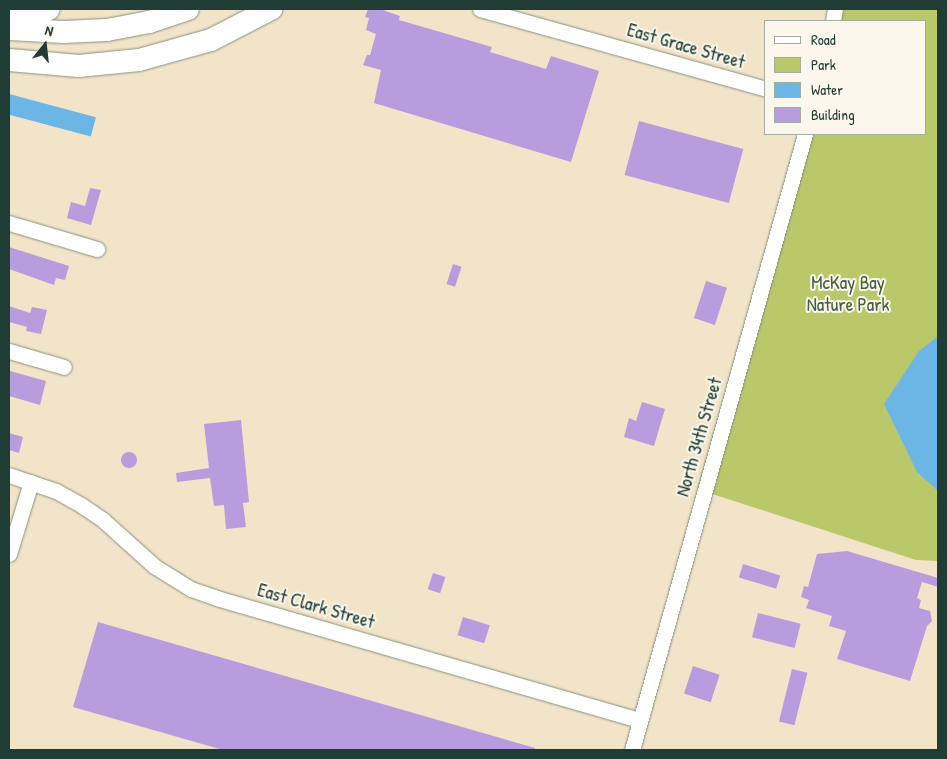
<!DOCTYPE html>
<style>
body{margin:0}
#map{position:relative;width:947px;height:759px;overflow:hidden;background:#f2e4c9;font-family:"Patrick Hand",sans-serif}
div>[style]{position:absolute}
.green>*{inset:0;background:#bbc86a}
.water>*{inset:0;background:#6bb6e4;transform-origin:0 0}
.building>*{inset:0;background:#b79dde;transform-origin:0 0}
.round{border-radius:50%}
.roads{filter:drop-shadow(0 0 1px #88907e) drop-shadow(0 0 1px #88907e)}
.minor>*{height:15px;margin:-7.5px;padding:0 7.5px;transform-origin:7.5px;border-radius:7.5px;background:#fff}
.highway>*{height:22px;margin:-11px;padding:0 11px;transform-origin:11px;border-radius:11px;background:#fff}
span{translate:-50% -50%;white-space:nowrap;text-align:center;line-height:1.15;-webkit-text-stroke:4px #fbf7ec;paint-order:stroke}
.street-label{font-size:19px;color:#1f3d34}
.park-label{font-size:19px;color:#466042}
.frame{position:absolute;inset:0;border:10px solid #1f3d34;pointer-events:none}
.legend{position:absolute;left:764px;top:20px;width:162px;height:115px;box-sizing:border-box;background:#fbf7ec;border:1px solid #a3ada2;margin:0;padding:6px 9px;list-style:none;font-size:15px;color:#1f3d34}
.legend li{display:flex;align-items:center;gap:10px;height:25px}
.legend b{width:25px;border:1px solid #a3ada2}
.north{position:absolute;left:20px;top:20px;width:50px;height:50px;-webkit-text-stroke:4px #fbf7ec;paint-order:stroke;rotate:16deg;font-size:14px;font-weight:700;line-height:20px;text-align:center;color:#1f3d34}
.north::after{content:'';display:block;margin:auto;width:18px;height:22px;background:#1f3d34;clip-path:polygon(50% 0,100% 100%,50% 72%,0 100%)}
</style>
<div id="map">
<div class="green">
<div style="clip-path:polygon(840px 9px,938px 9px,938px 561px,916px 560px,697px 489px,802px 134px,926px 134px,926px 21px,836px 21px)"></div>
</div>
<div class="water">
<div style="left:9px;top:94px;width:90px;height:20px;rotate:15deg"></div>
<div style="clip-path:polygon(938px 336px,938px 491px,917px 472px,884px 404px,919px 351px)"></div>
</div>
<div class="building">
<div style="clip-path:polygon(368px 9px,380px 9px,400px 16px,399px 20px,492px 47px,490px 52px,546px 69px,551px 56px,599px 71px,571px 162px,374px 103px,381px 70px,363px 65px,367px 55px,370px 55px,376px 34px,366px 30px,369px 18px,365px 17px)"></div>
<div style="left:639px;top:121px;width:108px;height:56px;rotate:15deg"></div>
<div style="clip-path:polygon(90px 188px,101px 190px,91px 225px,67px 218px,71px 202px,85px 206px)"></div>
<div style="clip-path:polygon(9px 247px,69px 266px,65px 280px,56px 278px,54px 285px,9px 269px)"></div>
<div style="left:453px;top:264px;width:9px;height:21px;rotate:18deg"></div>
<div style="left:706px;top:281px;width:22px;height:39px;rotate:18deg"></div>
<div style="clip-path:polygon(9px 306px,30px 313px,32px 307px,47px 310px,41px 334px,26px 331px,27px 327px,9px 322px)"></div>
<div style="clip-path:polygon(10px 371px,46px 381px,40px 405px,9px 396px)"></div>
<div style="clip-path:polygon(642px 402px,665px 409px,654px 446px,624px 437px,629px 418px,636px 421px)"></div>
<div style="clip-path:polygon(241px 420px,249px 502px,243px 503px,246px 527px,226px 529px,224px 505px,214px 506px,210px 478px,177px 482px,176px 473px,209px 468px,204px 424px)"></div>
<div style="clip-path:polygon(9px 433px,23px 437px,19px 453px,9px 450px)"></div>
<div class="round" style="left:121px;top:452px;width:16px;height:16px"></div>
<div style="clip-path:polygon(847px 551px,938px 578px,938px 587px,922px 582px,917px 598px,921px 600px,919px 608px,930px 611px,932px 621px,927px 626px,910px 681px,837px 659px,846px 631px,829px 626px,832px 616px,806px 608px,809px 600px,801px 597px,804px 586px,808px 587px,817px 554px)"></div>
<div style="left:743px;top:564px;width:39px;height:14px;rotate:17deg"></div>
<div style="left:433px;top:573px;width:13px;height:17px;rotate:18deg"></div>
<div style="left:758px;top:613px;width:44px;height:25px;rotate:14deg"></div>
<div style="left:463px;top:617px;width:28px;height:19px;rotate:17deg"></div>
<div style="clip-path:polygon(98px 622px,535px 748px,535px 750px,223px 750px,73px 707px)"></div>
<div style="left:693px;top:666px;width:28px;height:29px;rotate:18deg"></div>
<div style="left:792px;top:669px;width:16px;height:54px;rotate:14deg"></div>
</div>
<div class="roads">
<div class="minor">
<div style="left:480px;top:9px;width:297px;rotate:15.6deg"></div>
<div style="left:833px;top:21px;width:12px;rotate:-81deg"></div>
<div style="left:9px;top:223px;width:92px;rotate:16.5deg"></div>
<div style="left:9px;top:351px;width:57px;rotate:16.2deg"></div>
<div style="left:9px;top:475px;width:50px;rotate:18.8deg"></div>
<div style="left:56px;top:491px;width:29px;rotate:29deg"></div>
<div style="left:81px;top:505px;width:27px;rotate:34deg"></div>
<div style="left:103px;top:520px;width:69px;rotate:42deg"></div>
<div style="left:154px;top:566px;width:44px;rotate:31.9deg"></div>
<div style="left:191px;top:589px;width:31px;rotate:19deg"></div>
<div style="left:220px;top:599px;width:437px;rotate:16.1deg"></div>
<div style="left:9px;top:554px;width:75px;rotate:-73deg"></div>
<div style="left:632px;top:750px;width:640px;rotate:-74.31deg"></div>
</div>
<div class="highway">
<div style="left:9px;top:20px;width:41px;rotate:-15.4deg"></div>
<div style="left:9px;top:29px;width:55px;rotate:3.1deg"></div>
<div style="left:64px;top:32px;width:43px;rotate:-2.7deg"></div>
<div style="left:107px;top:30px;width:43px;rotate:-10.8deg"></div>
<div style="left:149px;top:22px;width:41px;rotate:-18.4deg"></div>
<div style="left:9px;top:60px;width:70px;rotate:4.9deg"></div>
<div style="left:79px;top:66px;width:60px;rotate:-5.7deg"></div>
<div style="left:139px;top:60px;width:75px;rotate:-15.5deg"></div>
<div style="left:211px;top:40px;width:68px;rotate:-27.3deg"></div>
</div>
</div>
<div class="street-label">
<span style="left:686px;top:46px;rotate:16deg">East Grace Street</span>
<span style="left:699px;top:437px;rotate:-74deg">North 34th Street</span>
<span style="left:316px;top:606px;rotate:16deg">East Clark Street</span>
</div>
<div class="park-label">
<span style="left:848px;top:294px">McKay Bay<br>Nature Park</span>
</div>
<div class="frame"></div>
<ul class="legend">
<li><b style="height:6px;background:#fff"></b>Road</li>
<li><b style="height:14px;background:#bbc86a"></b>Park</li>
<li><b style="height:14px;background:#6bb6e4"></b>Water</li>
<li><b style="height:14px;background:#b79dde"></b>Building</li>
</ul>
<div class="north">N</div>
</div>
